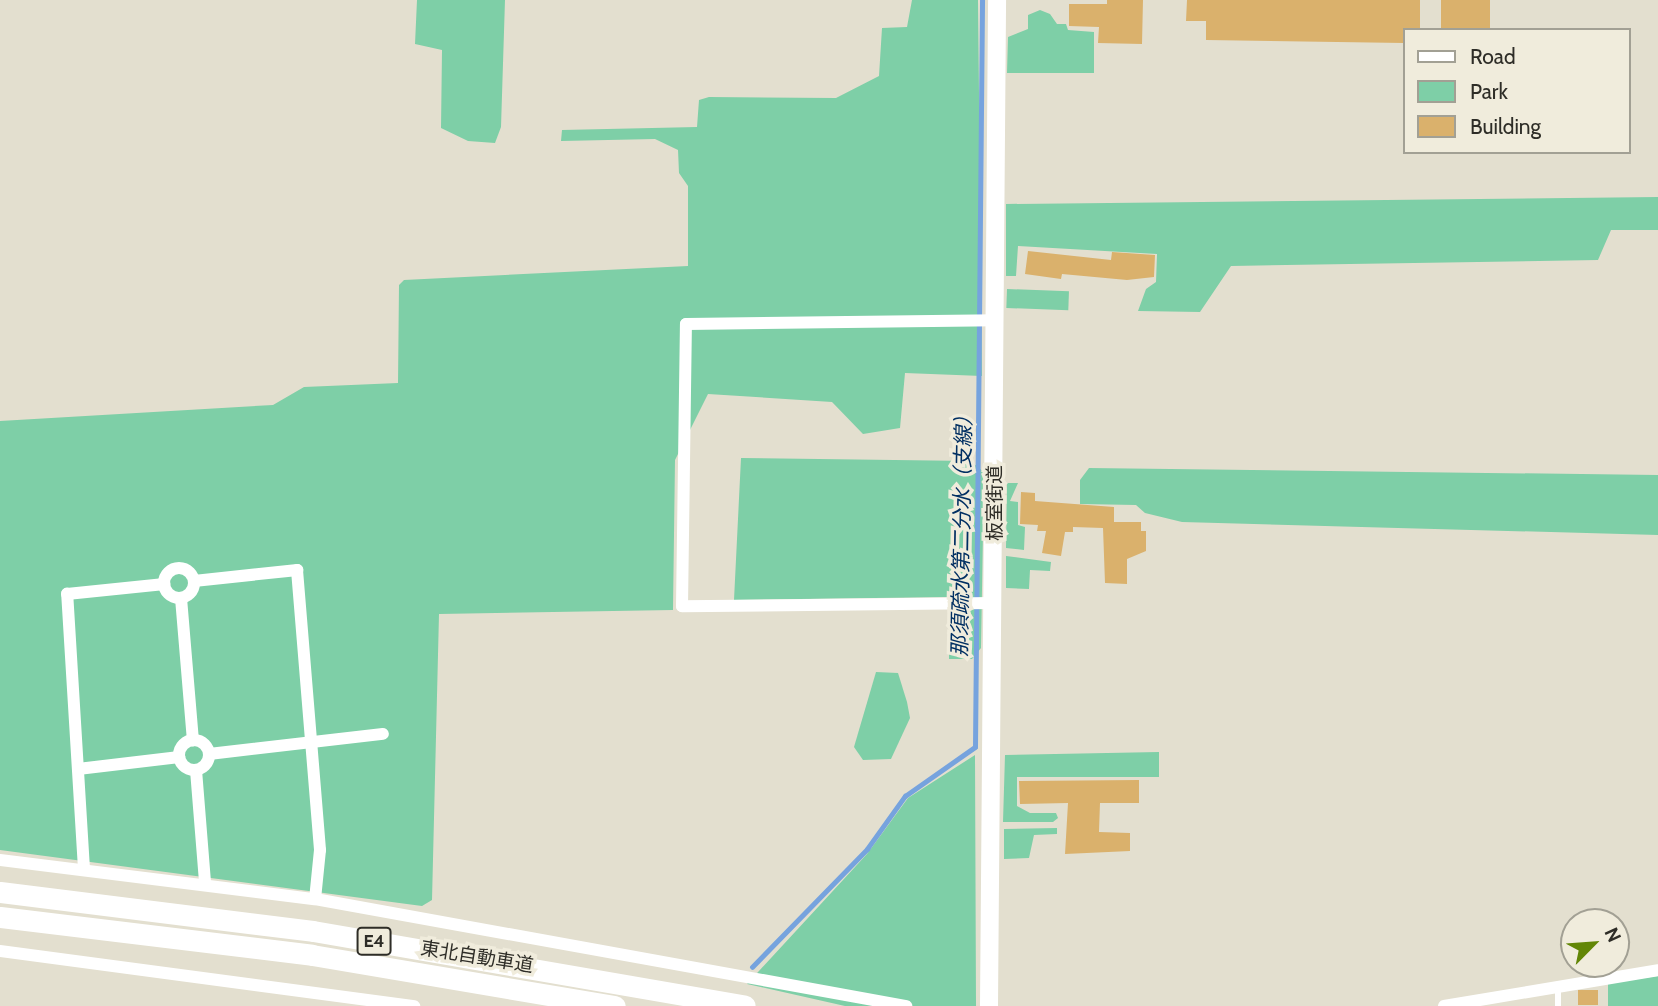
<!DOCTYPE html>
<meta charset="utf-8">
<style>
body{margin:0}
#map{position:relative;width:1658px;height:1006px;overflow:hidden;background:#e3dfcf;font-family:Cabin,"Noto Sans JP",sans-serif}
div>[style]{position:absolute}
.green>*{inset:0;background:#7ecfa7;transform-origin:0 0}
.stream>*{height:4.5px;margin:-2.25px;padding:0 2.25px;transform-origin:2.25px;border-radius:2.25px;background:#76a3de}
.building>*{inset:0;background:#dab16c;transform-origin:0 0}
.service>*{height:6px;margin:-3px;padding:0 3px;transform-origin:3px;border-radius:3px;background:#fff}
.minor>*{height:12px;margin:-6px;padding:0 6px;transform-origin:6px;border-radius:6px;background:#fff}
.minor>.ring{margin:-6px;padding:0;box-sizing:content-box;background:none;border:12px solid #fff;border-radius:50%}
.secondary>*{height:18px;margin:-9px;padding:0 9px;transform-origin:9px;border-radius:9px;background:#fff}
.motorway>*{height:21px;margin:-10.5px;padding:0 10.5px;transform-origin:10.5px;border-radius:10.5px;background:#fff}
span{translate:-50% -50%;white-space:nowrap;text-align:center;line-height:1.15;-webkit-text-stroke:7px #f0ecdc;paint-order:stroke}
.shield-label span{padding:2px 5px;background:#f0ecdc;border:2px solid;border-radius:5px;-webkit-text-stroke-width:0}
.shield-label{font-size:18px;color:#2e2d27;font-weight:700}
.street-label{font-size:19px;color:#2e2d27}
.water-label{font-size:21px;color:#002f62;font-style:italic}
.legend{position:absolute;left:1403px;top:28px;width:228px;height:126px;box-sizing:border-box;background:#f0ecdc;border:2px solid #a2a094;margin:0;padding:9px 12px;list-style:none;font-size:21px;color:#2e2d27}
.legend li{display:flex;align-items:center;gap:14px;height:35px}
.legend b{width:35px;border:2px solid #a2a094}
.north{position:absolute;left:1560px;top:908px;width:70px;height:70px;box-sizing:border-box;background:#f0ecdc;border:2px solid #a2a094;border-radius:50%;rotate:65deg;font-size:19px;font-weight:700;line-height:28px;text-align:center;color:#2e2d27}
.north::after{content:'';display:block;margin:auto;width:24px;height:32px;background:#628606;clip-path:polygon(50% 0,100% 100%,50% 72%,0 100%)}
</style>
<div id="map">
<div class="green">
<div style="clip-path:polygon(417px 0,505px 0,501px 127px,495px 143px,468px 141px,441px 128px,442px 50px,415px 44px)"></div>
<div style="clip-path:polygon(912px 0,978px 0,982px 376px,905px 373px,900px 428px,863px 434px,832px 402px,708px 394px,675px 460px,673px 610px,439px 614px,432px 900px,422px 906px,0 850px,0 421px,273px 405px,304px 387px,398px 383px,399px 285px,404px 280px,688px 266px,688px 186px,679px 173px,678px 150px,655px 139px,561px 141px,562px 130px,697px 127px,699px 100px,709px 97px,836px 98px,879px 76px,882px 28px,907px 27px)"></div>
<div style="clip-path:polygon(1040px 10px,1050px 14px,1057px 24px,1066px 24px,1068px 30px,1094px 32px,1094px 73px,1007px 73px,1008px 37px,1028px 29px,1028px 15px)"></div>
<div style="clip-path:polygon(1658px 197px,1658px 230px,1611px 230px,1598px 260px,1231px 266px,1200px 312px,1138px 311px,1146px 289px,1156px 282px,1157px 254px,1018px 246px,1016px 276px,1006px 276px,1006px 204px)"></div>
<div style="left:1007px;top:289px;width:62px;height:19px;rotate:2deg"></div>
<div style="clip-path:polygon(741px 458px,970px 461px,984px 472px,981px 648px,972px 659px,949px 659px,949px 597px,734px 600px)"></div>
<div style="clip-path:polygon(1089px 468px,1658px 475px,1658px 535px,1182px 522px,1145px 513px,1136px 505px,1080px 504px,1080px 480px)"></div>
<div style="clip-path:polygon(1007px 483px,1018px 483px,1010px 501px,1018px 502px,1018px 525px,1025px 527px,1024px 550px,1006px 548px)"></div>
<div style="clip-path:polygon(1006px 556px,1051px 562px,1050px 571px,1030px 570px,1029px 589px,1006px 588px)"></div>
<div style="clip-path:polygon(876px 672px,898px 673px,907px 702px,910px 718px,891px 759px,863px 760px,854px 747px)"></div>
<div style="clip-path:polygon(1159px 752px,1159px 777px,1017px 777px,1017px 806px,1030px 813px,1056px 813px,1058px 818px,1053px 822px,1003px 822px,1005px 755px)"></div>
<div style="clip-path:polygon(975px 755px,976px 1006px,845px 1006px,747px 984px,867px 854px,908px 798px)"></div>
<div style="clip-path:polygon(1057px 828px,1057px 834px,1034px 835px,1029px 858px,1004px 859px,1004px 829px)"></div>
<div style="clip-path:polygon(1658px 976px,1658px 1006px,1608px 1006px,1608px 983px)"></div>
</div>
<div class="stream">
<div style="left:752px;top:967px;width:165px;rotate:-45.7deg"></div>
<div style="left:867px;top:849px;width:65px;rotate:-54.4deg"></div>
<div style="left:905px;top:796px;width:85px;rotate:-35deg"></div>
<div style="left:975px;top:747px;width:747px;rotate:-89.46deg"></div>
</div>
<div class="building">
<div style="clip-path:polygon(1107px 0,1143px 0,1142px 44px,1098px 43px,1099px 27px,1069px 26px,1069px 4px,1107px 4px)"></div>
<div style="clip-path:polygon(1187px 0,1420px 0,1420px 30px,1404px 30px,1404px 43px,1206px 40px,1206px 21px,1186px 21px)"></div>
<div style="left:1441px;top:0;width:49px;height:30px"></div>
<div style="clip-path:polygon(1028px 251px,1111px 260px,1112px 252px,1155px 255px,1154px 277px,1127px 280px,1062px 274px,1061px 279px,1025px 274px)"></div>
<div style="clip-path:polygon(1021px 492px,1035px 493px,1035px 501px,1114px 507px,1114px 522px,1141px 522px,1141px 531px,1146px 531px,1146px 551px,1127px 559px,1127px 584px,1105px 583px,1103px 528px,1073px 527px,1073px 532px,1065px 532px,1061px 556px,1042px 553px,1046px 531px,1037px 531px,1038px 525px,1020px 524px)"></div>
<div style="clip-path:polygon(1139px 780px,1139px 803px,1100px 803px,1099px 832px,1130px 833px,1130px 851px,1065px 854px,1068px 803px,1020px 804px,1019px 781px)"></div>
<div style="left:1598px;top:990px;width:15px;height:20px;rotate:90deg"></div>
</div>
<div class="service">
<div style="left:1558px;top:1006px;width:19px;rotate:-90deg"></div>
</div>
<div class="minor">
<div class="ring" style="left:164px;top:568px;width:18px;height:18px"></div>
<div style="left:194px;top:581px;width:104px;rotate:-6.1deg"></div>
<div style="left:297px;top:570px;width:281px;rotate:85.3deg"></div>
<div style="left:320px;top:850px;width:49px;rotate:95.8deg"></div>
<div style="left:181px;top:598px;width:143px;rotate:85.2deg"></div>
<div style="left:994px;top:603px;width:312px;rotate:179.4deg"></div>
<div style="left:682px;top:606px;width:282px;rotate:-89.2deg"></div>
<div style="left:686px;top:324px;width:310px;rotate:-0.7deg"></div>
<div class="ring" style="left:179px;top:740px;width:18px;height:18px"></div>
<div style="left:209px;top:754px;width:175px;rotate:-6.6deg"></div>
<div style="left:78px;top:769px;width:102px;rotate:-6.8deg"></div>
<div style="left:196px;top:770px;width:112px;rotate:85.4deg"></div>
<div style="left:0;top:860px;width:317px;rotate:7.1deg"></div>
<div style="left:315px;top:899px;width:601px;rotate:10.26deg"></div>
<div style="left:84px;top:869px;width:276px;rotate:-93.5deg"></div>
<div style="left:67px;top:594px;width:98px;rotate:-5.9deg"></div>
<div style="left:0;top:951px;width:418px;rotate:7.6deg"></div>
<div style="left:1444px;top:1006px;width:217px;rotate:-9.5deg"></div>
</div>
<div class="secondary">
<div style="left:989px;top:1006px;width:1006px;rotate:-89.54deg"></div>
</div>
<div class="motorway">
<div style="left:0;top:892px;width:315px;rotate:7.1deg"></div>
<div style="left:313px;top:931px;width:438px;rotate:9.8deg"></div>
<div style="left:0;top:917px;width:314px;rotate:6.9deg"></div>
<div style="left:312px;top:955px;width:307px;rotate:9.6deg"></div>
</div>
<div class="shield-label">
<span style="left:374px;top:941px">E4</span>
</div>
<div class="street-label">
<span style="left:995px;top:503px;rotate:-90deg">板室街道</span>
<span style="left:477px;top:957px;rotate:9deg">東北自動車道</span>
</div>
<div class="water-label">
<span style="left:962px;top:531px;rotate:-89deg">那須疏水第二分水（支線）</span>
</div>
<ul class="legend">
<li><b style="height:9px;background:#fff"></b>Road</li>
<li><b style="height:19px;background:#7ecfa7"></b>Park</li>
<li><b style="height:19px;background:#dab16c"></b>Building</li>
</ul>
<div class="north">N</div>
</div>
